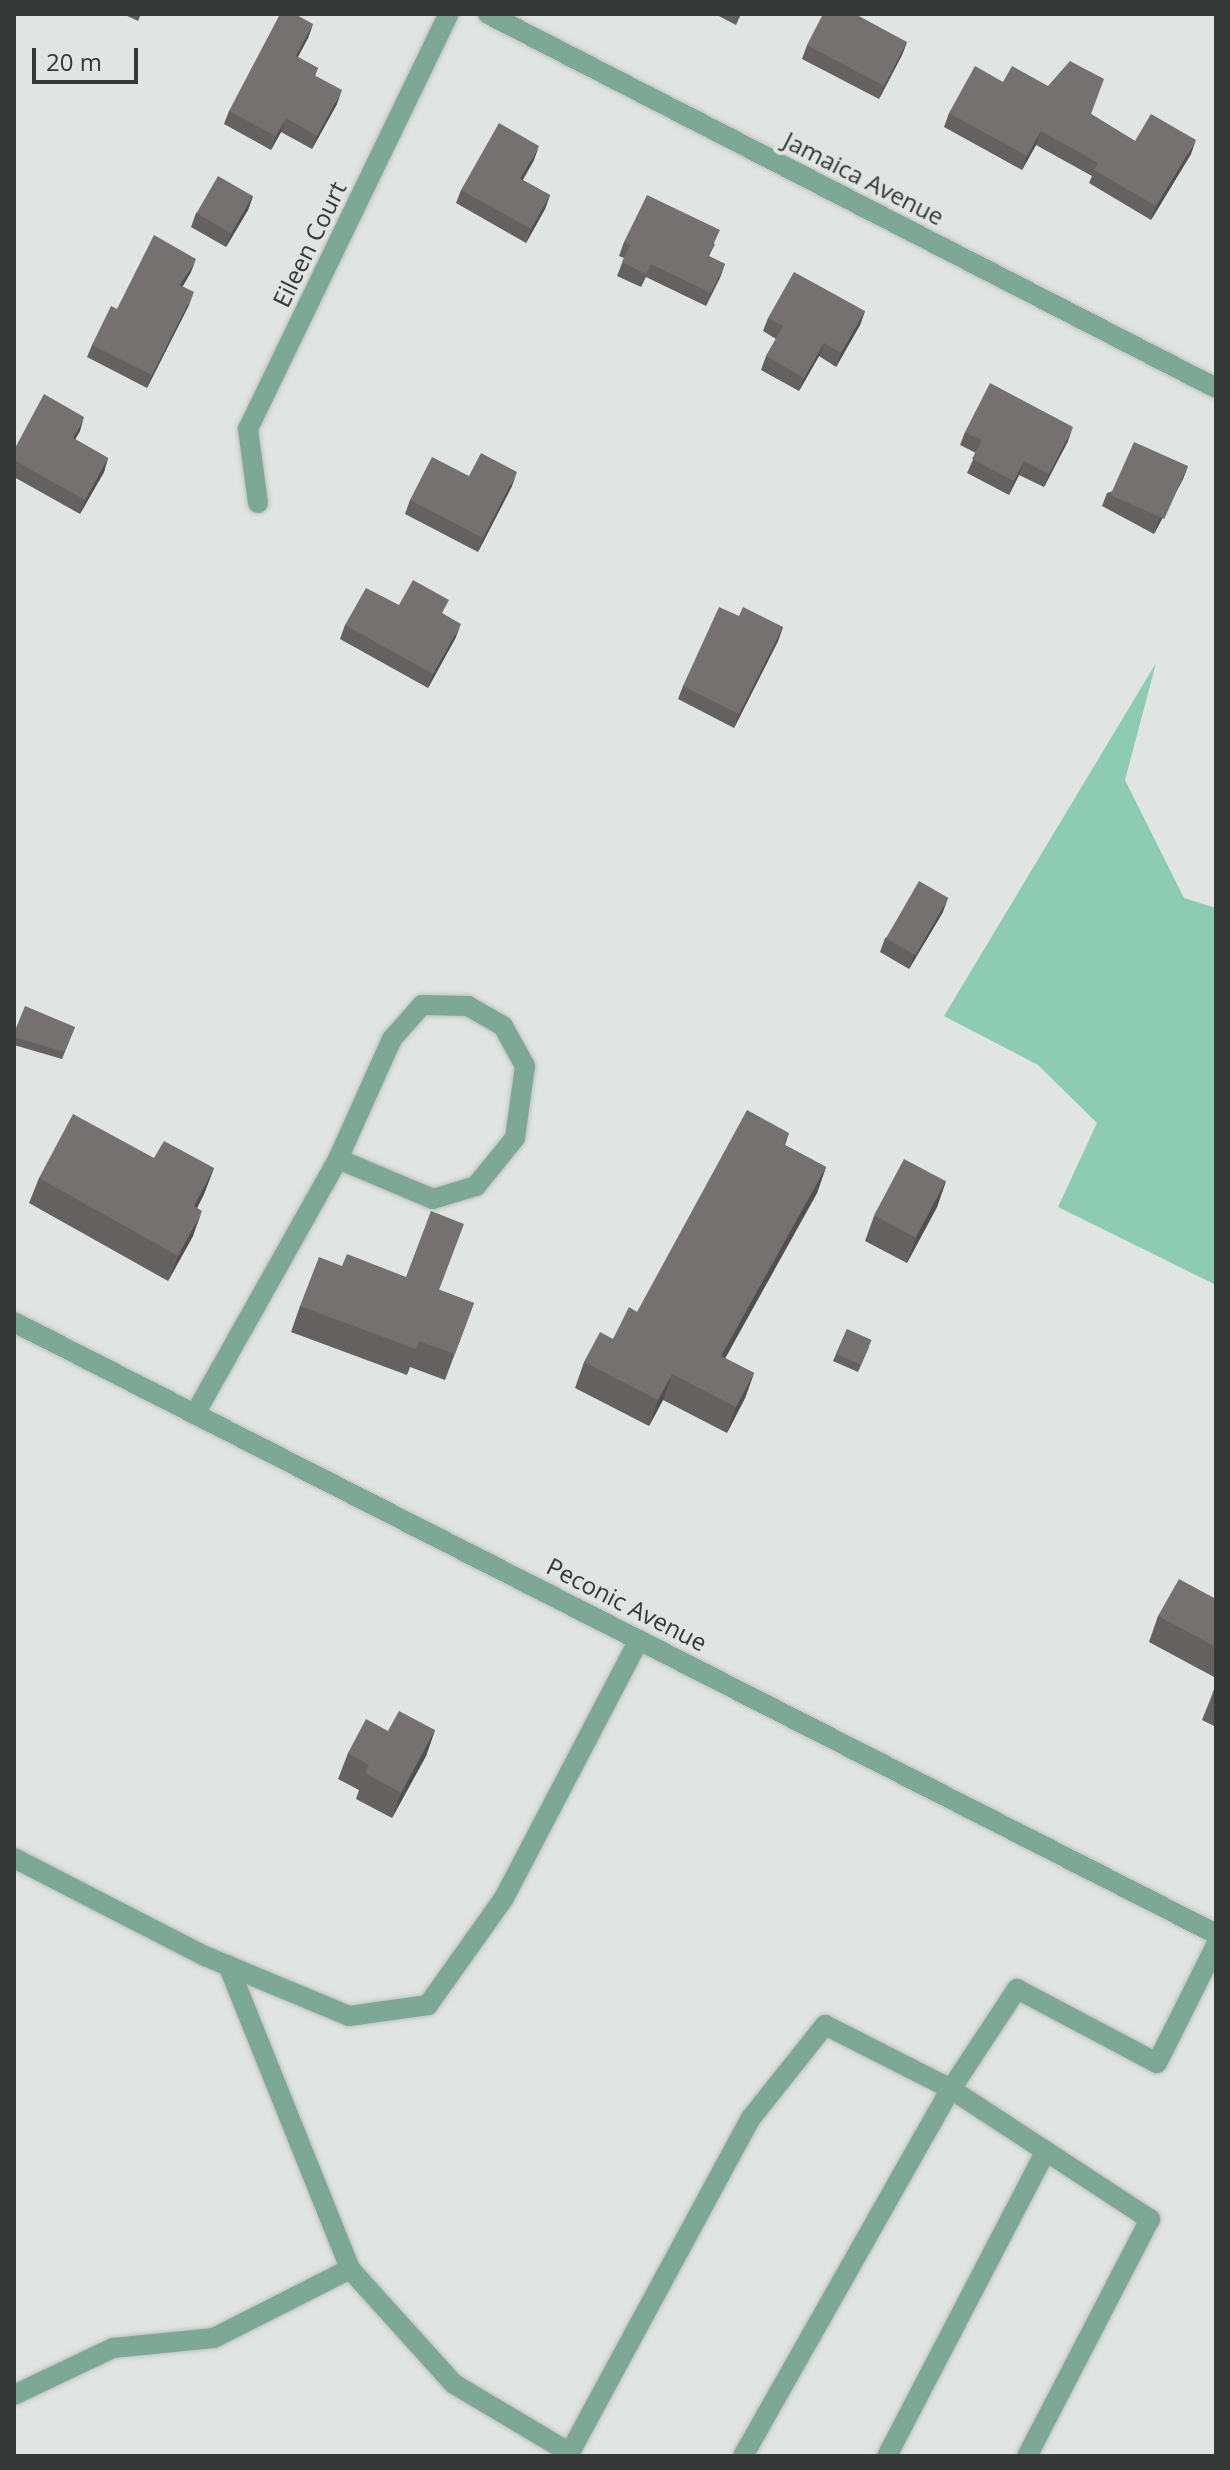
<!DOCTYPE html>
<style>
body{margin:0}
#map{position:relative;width:1230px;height:2470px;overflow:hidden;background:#e0e4e2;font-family:"Open Sans",sans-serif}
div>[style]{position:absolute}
.green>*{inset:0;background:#8dcbb2}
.roads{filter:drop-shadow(0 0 2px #bec1c0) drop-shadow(0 0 2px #bec1c0)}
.lane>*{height:20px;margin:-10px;padding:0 10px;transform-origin:10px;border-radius:10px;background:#7da896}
.street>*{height:20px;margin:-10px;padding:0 10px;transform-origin:10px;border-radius:10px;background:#7da896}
.wall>*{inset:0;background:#656161}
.shaded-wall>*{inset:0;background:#524f4f}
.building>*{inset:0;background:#757171;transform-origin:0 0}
span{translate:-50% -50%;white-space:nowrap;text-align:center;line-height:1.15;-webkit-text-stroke:8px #e0e4e2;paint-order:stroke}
.street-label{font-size:24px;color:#363737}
.frame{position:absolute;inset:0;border:16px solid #363737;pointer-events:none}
.scale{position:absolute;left:32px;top:48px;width:106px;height:36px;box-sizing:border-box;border:4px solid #363737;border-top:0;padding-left:10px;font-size:24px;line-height:28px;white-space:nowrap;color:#363737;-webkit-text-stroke:6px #e0e4e2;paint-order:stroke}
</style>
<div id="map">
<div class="green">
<div style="clip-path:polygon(1156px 663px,1125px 780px,1184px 898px,1216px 908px,1216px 1285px,1058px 1207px,1097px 1123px,1038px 1065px,944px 1016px)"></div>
</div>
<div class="roads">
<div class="lane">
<div style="left:195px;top:1414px;width:292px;rotate:-60.7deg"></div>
<div style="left:338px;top:1159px;width:132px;rotate:-65.8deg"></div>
<div style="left:392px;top:1039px;width:45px;rotate:-48.6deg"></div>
<div style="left:422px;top:1005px;width:46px;rotate:1.2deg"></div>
<div style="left:468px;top:1006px;width:40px;rotate:29.7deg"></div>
<div style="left:503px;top:1026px;width:46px;rotate:61.2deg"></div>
<div style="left:525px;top:1066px;width:73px;rotate:97.9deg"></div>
<div style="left:515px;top:1138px;width:62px;rotate:129.1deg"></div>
<div style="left:476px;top:1186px;width:45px;rotate:163.2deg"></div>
<div style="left:433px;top:1199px;width:103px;rotate:-157.2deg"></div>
<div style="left:14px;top:1858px;width:215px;rotate:27.2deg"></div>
<div style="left:205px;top:1956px;width:156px;rotate:22.6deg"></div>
<div style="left:349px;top:2016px;width:80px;rotate:-7.9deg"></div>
<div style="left:428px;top:2005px;width:131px;rotate:-54.6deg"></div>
<div style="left:504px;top:1898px;width:291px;rotate:-62.4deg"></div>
<div style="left:228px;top:1965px;width:328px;rotate:68.1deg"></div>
<div style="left:14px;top:2395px;width:110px;rotate:-25.4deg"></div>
<div style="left:113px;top:2348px;width:101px;rotate:-5.7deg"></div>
<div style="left:214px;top:2338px;width:153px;rotate:-26.9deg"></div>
<div style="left:350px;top:2269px;width:155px;rotate:47.9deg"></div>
<div style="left:454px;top:2384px;width:135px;rotate:30.7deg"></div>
<div style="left:568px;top:2456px;width:384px;rotate:-61.6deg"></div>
<div style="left:751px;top:2118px;width:119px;rotate:-51.5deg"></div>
<div style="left:825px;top:2025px;width:141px;rotate:26.9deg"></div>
<div style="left:951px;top:2089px;width:120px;rotate:-56.6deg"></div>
<div style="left:1017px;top:1989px;width:158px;rotate:27.9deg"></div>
<div style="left:1157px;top:2063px;width:132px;rotate:-63.4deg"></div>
<div style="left:743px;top:2456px;width:422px;rotate:-60.5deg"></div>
<div style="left:951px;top:2089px;width:238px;rotate:33.2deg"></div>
<div style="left:1150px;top:2219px;width:267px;rotate:117.4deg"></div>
<div style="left:887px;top:2456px;width:344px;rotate:-62.5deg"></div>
</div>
<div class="street">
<div style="left:488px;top:14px;width:818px;rotate:27.19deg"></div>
<div style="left:258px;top:503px;width:75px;rotate:-97.7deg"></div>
<div style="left:248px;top:429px;width:461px;rotate:-64.2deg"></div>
<div style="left:14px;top:1322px;width:1349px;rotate:26.98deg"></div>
</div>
</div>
<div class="wall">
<div style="clip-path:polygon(123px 14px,141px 14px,138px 21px)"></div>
<div style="clip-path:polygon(715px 14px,741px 14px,736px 25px)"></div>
<div style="clip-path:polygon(313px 24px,308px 38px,298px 57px,318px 68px,315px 76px,337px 104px,312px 149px,281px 132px,271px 150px,224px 124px,229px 111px)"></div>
<div style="clip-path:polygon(907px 42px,902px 55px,879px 99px,802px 59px,807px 45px)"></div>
<div style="clip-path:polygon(949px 113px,1091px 114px,1135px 141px,1191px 154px,1151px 220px,1089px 183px,1092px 176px,1036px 145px,1022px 170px,944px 127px)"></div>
<div style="clip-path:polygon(534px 160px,523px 180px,550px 195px,545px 209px,526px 243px,456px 203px,461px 190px)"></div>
<div style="clip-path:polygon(253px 196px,248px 210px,226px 247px,191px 227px,196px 213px)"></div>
<div style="clip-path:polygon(624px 242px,715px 244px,709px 256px,725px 264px,706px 306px,646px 277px,641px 287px,617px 276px,624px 258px,619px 256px)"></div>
<div style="clip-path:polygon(191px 272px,182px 287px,189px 305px,147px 388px,87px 357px,92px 345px,117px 309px)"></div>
<div style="clip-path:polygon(865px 311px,860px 325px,836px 367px,819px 356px,799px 391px,761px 370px,766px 356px,776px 339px,763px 331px,768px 318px)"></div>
<div style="clip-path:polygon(80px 431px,75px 439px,108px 458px,104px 472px,80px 514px,14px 477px,14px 450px)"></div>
<div style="clip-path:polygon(965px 432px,1068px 441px,1044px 487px,1019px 475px,1009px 495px,967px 473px,976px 453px,960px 445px)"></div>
<div style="clip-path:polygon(1188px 466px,1183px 479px,1154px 534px,1102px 506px,1107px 493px)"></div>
<div style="clip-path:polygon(469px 476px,512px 486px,478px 552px,405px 514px,410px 500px)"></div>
<div style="clip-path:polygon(399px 605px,444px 614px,456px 637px,428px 688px,340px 639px,345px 625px)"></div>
<div style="clip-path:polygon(739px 616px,783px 627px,778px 641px,734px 728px,678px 699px,683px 686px)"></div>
<div style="clip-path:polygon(943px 912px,909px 969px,880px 952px,885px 938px)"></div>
<div style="clip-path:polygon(75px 1027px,62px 1059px,14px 1045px,14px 1033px)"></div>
<div style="clip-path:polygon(789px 1133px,785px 1145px,826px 1167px,817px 1193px,725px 1358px,754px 1373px,745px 1398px,727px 1433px,663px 1400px,649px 1426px,575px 1388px,584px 1362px,613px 1339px,637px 1312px)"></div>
<div style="clip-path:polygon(154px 1158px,214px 1168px,204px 1194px,197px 1208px,193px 1236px,168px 1281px,29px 1203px,39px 1178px)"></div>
<div style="clip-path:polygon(946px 1181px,937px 1207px,907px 1263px,865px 1241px,874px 1216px)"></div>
<div style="clip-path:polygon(342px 1266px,440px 1290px,474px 1303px,445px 1380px,410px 1367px,407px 1375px,291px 1332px,300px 1306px)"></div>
<div style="clip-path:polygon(847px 1329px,869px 1347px,858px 1372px,833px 1361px)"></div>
<div style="clip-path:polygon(1216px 1599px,1216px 1678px,1149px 1642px,1158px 1616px)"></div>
<div style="clip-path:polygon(1216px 1685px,1216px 1727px,1202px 1720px)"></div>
<div style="clip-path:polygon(435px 1730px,426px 1756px,392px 1818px,356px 1799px,359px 1790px,338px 1779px,348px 1753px,388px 1731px)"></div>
</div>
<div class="shaded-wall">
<div style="clip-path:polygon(313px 24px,308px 38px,291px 69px,296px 56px)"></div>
<div style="clip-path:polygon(907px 42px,902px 55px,879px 99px,884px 86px)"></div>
<div style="clip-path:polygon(342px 90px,337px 104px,312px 149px,317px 136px)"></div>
<div style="clip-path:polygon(286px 118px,281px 132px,271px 150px,276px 136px)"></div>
<div style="clip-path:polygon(1041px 131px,1036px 145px,1022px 170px,1027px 156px)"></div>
<div style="clip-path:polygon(1196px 140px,1191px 154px,1151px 220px,1156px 206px)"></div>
<div style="clip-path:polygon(539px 146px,534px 160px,515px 192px,520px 179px)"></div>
<div style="clip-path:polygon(550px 195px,545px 209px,526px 243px,531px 229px)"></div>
<div style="clip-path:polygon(253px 196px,248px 210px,226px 247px,231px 234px)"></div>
<div style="clip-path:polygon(196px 259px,191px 272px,176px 298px,180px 285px)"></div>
<div style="clip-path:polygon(725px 264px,720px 278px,706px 306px,711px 293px)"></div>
<div style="clip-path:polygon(194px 292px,189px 305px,147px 388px,152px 375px)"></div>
<div style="clip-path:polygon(865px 311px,860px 325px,836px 367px,841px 353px)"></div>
<div style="clip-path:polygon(824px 343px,819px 356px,799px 391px,804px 378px)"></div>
<div style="clip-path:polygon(84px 417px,80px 431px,68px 452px,73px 438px)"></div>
<div style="clip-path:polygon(1073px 427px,1068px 441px,1044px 487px,1049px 474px)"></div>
<div style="clip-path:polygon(108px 458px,104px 472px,80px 514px,85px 500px)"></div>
<div style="clip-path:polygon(1024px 461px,1019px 475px,1009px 495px,1014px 481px)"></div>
<div style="clip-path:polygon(1188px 466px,1183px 479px,1154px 534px,1159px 520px)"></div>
<div style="clip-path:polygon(517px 472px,512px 486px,478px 552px,483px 538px)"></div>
<div style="clip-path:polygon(461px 624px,456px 637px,428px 688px,433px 674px)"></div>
<div style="clip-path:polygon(783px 627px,778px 641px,734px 728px,739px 714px)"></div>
<div style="clip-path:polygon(948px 898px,943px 912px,909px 969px,914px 955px)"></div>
<div style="clip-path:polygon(826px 1167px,817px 1193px,712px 1382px,721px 1356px)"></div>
<div style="clip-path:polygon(214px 1168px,204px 1194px,185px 1232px,194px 1206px)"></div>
<div style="clip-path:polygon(946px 1181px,937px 1207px,907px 1263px,916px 1238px)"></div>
<div style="clip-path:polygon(202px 1211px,193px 1236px,168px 1281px,178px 1256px)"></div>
<div style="clip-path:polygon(754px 1373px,745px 1398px,727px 1433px,736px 1407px)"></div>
<div style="clip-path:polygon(672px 1374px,663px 1400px,649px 1426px,658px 1400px)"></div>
<div style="clip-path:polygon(435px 1730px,426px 1756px,392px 1818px,401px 1793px)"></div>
</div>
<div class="building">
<div style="clip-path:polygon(280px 14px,295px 14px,313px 24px,296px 56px,318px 68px,314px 75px,342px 90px,317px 136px,286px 118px,276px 136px,229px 111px)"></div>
<div style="clip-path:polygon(823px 14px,855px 14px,907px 42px,884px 86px,807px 45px)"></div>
<div style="clip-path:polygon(1070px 61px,1104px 79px,1091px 114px,1135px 141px,1151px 114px,1196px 140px,1156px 206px,1094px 170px,1098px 163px,1041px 131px,1027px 156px,949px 113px,975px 66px,1003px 82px,1012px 66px,1048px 86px)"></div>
<div style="clip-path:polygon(499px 123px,539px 146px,520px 179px,550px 195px,531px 229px,461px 190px)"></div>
<div style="left:218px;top:176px;width:40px;height:43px;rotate:30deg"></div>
<div style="clip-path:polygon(647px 195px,720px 230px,708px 256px,725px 264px,711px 293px,651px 264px,646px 274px,622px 262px,630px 245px,624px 242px)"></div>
<div style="clip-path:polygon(154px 235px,196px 259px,180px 285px,194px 292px,152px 375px,92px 345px,111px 306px,117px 309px)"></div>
<div style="clip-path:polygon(794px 272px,865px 311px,841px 353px,824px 343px,804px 378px,766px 356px,783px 326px,768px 318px)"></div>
<div style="clip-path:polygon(990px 383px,1073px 427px,1049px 474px,1024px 461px,1014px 481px,972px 459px,982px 440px,965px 432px)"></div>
<div style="clip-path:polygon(44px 394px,84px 417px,73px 438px,108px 458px,85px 500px,14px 460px,14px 450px)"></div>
<div style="left:1134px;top:442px;width:59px;height:58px;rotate:24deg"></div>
<div style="clip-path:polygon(481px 453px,517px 472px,483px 538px,410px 500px,432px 457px,469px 476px)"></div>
<div style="clip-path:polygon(413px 580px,449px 600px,442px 613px,461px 624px,433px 674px,345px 625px,366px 588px,399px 605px)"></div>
<div style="clip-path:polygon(719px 607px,739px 616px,743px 607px,783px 627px,739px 714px,683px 686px)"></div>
<div style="left:919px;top:881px;width:34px;height:66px;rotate:30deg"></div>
<div style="clip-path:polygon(25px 1006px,75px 1027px,64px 1052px,14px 1037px,14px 1033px)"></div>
<div style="clip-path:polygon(747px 1110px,789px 1133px,783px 1144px,826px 1167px,721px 1356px,754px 1373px,736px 1407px,672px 1374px,658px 1400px,584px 1362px,600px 1332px,613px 1339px,629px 1307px,637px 1312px)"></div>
<div style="clip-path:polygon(73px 1114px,154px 1158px,164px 1141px,214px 1168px,194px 1206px,202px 1211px,178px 1256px,39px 1178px)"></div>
<div style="left:904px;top:1159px;width:47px;height:64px;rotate:28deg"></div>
<div style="clip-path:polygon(431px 1211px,464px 1224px,439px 1290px,474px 1303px,455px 1354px,419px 1341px,416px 1349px,300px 1306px,319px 1257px,342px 1266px,347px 1254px,406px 1277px)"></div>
<div style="left:847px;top:1329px;width:27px;height:27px;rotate:24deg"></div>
<div style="clip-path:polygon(1179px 1579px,1216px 1599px,1216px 1647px,1158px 1616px)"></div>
<div style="clip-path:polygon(1216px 1685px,1216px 1697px,1212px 1694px)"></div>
<div style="clip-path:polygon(399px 1711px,435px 1730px,401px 1793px,365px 1773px,369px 1765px,348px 1753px,366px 1719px,388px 1731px)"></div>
</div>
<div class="street-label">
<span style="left:864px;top:178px;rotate:27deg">Jamaica Avenue</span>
<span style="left:309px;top:244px;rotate:-64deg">Eileen Court</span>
<span style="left:627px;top:1604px;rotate:27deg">Peconic Avenue</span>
</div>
<div class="frame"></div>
<div class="scale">20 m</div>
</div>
